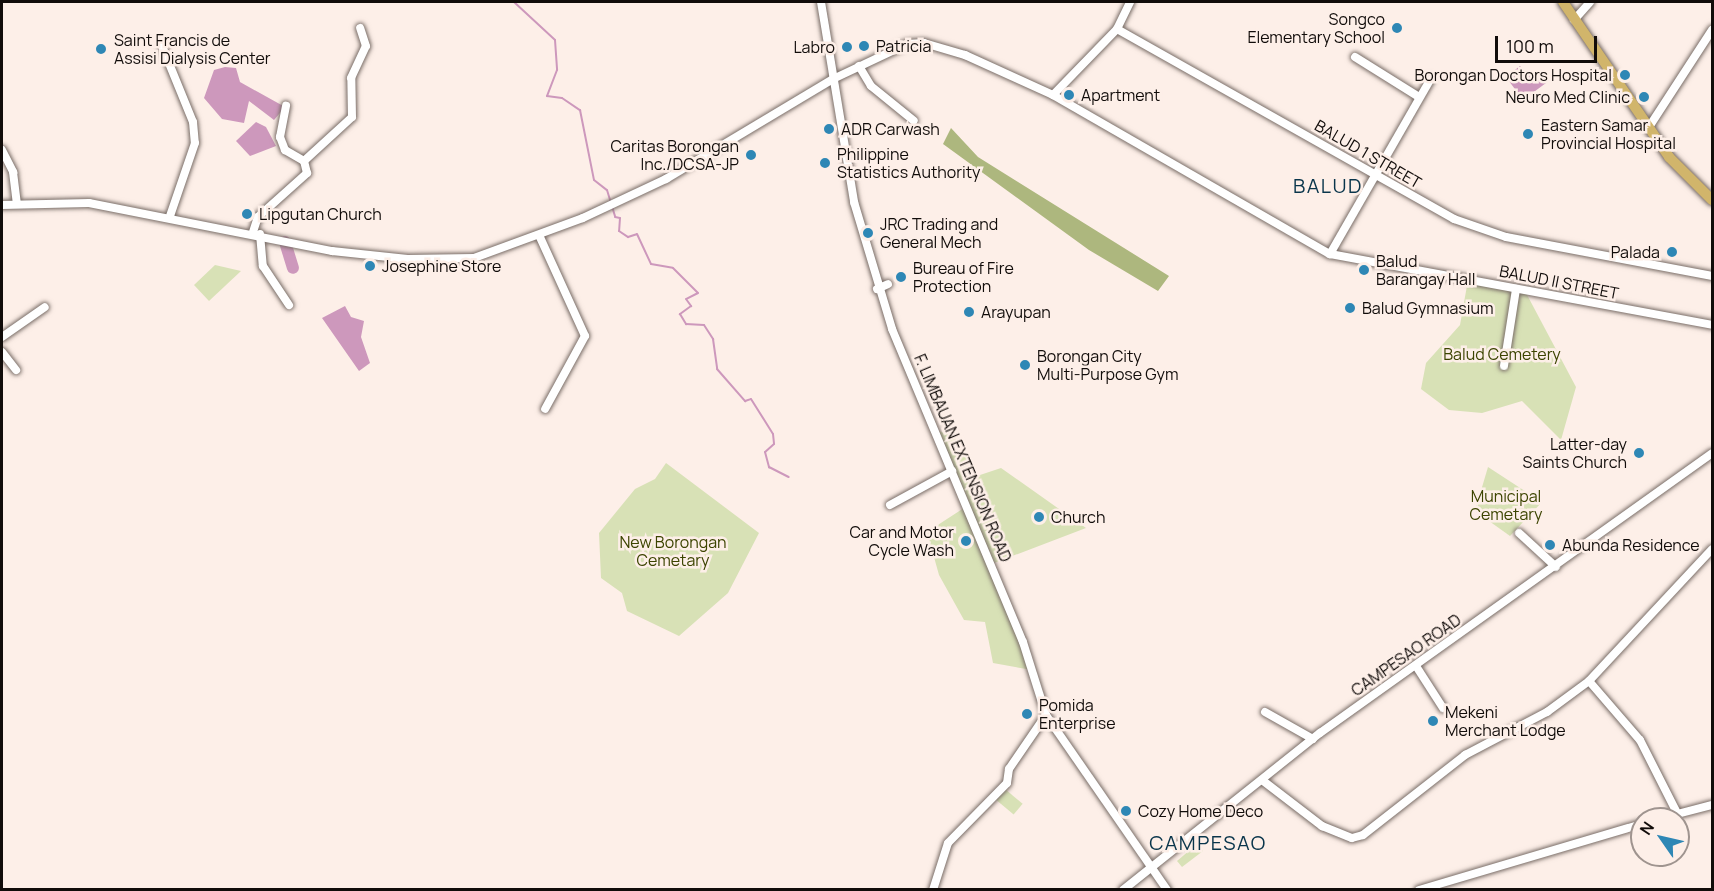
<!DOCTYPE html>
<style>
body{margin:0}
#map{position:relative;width:1714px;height:891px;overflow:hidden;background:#fdefe8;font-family:Manrope,sans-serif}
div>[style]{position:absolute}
.green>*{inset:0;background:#d8e1b6;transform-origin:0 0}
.forest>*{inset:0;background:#adb77e}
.water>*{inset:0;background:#cd98bc}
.stream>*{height:2px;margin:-1px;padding:0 1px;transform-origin:1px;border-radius:1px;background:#cd98bc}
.river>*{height:12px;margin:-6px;padding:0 6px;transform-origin:6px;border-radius:6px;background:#cd98bc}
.roads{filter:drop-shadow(0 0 2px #796d67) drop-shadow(0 0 2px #796d67)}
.minor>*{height:8px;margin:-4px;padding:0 4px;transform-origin:4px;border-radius:4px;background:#fff}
.major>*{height:10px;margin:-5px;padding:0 5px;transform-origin:5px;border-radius:5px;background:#d1b56b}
.dots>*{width:16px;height:16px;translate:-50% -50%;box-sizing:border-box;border:3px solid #fdefe8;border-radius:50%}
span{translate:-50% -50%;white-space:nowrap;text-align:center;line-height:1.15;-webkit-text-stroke:5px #fdefe8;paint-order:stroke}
.poi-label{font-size:16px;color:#110c0a}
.right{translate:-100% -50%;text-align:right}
.left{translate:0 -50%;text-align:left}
.street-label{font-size:16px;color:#110c0a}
.park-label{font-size:16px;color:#3c4400}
.quarter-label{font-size:20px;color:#09354b;letter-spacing:1.5px}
.frame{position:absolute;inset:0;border:3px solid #110c0a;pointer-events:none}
.north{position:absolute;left:1630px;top:807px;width:60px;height:60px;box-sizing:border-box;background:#fdefe8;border:2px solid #9f948f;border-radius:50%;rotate:304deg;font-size:16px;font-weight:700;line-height:24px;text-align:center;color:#110c0a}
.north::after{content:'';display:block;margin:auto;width:21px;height:27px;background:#2e87b5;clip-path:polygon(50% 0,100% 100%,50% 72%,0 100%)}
.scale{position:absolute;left:1495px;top:36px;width:102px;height:27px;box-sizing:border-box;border:3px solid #110c0a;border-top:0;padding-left:8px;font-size:18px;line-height:21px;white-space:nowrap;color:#110c0a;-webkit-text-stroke:4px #fdefe8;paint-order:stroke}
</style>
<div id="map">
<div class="green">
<div style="clip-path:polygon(215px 265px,241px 271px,209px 301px,194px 285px)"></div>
<div style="clip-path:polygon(1468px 280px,1525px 291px,1576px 387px,1561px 440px,1522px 401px,1482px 413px,1449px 410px,1421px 389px,1426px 363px,1460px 325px)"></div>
<div style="clip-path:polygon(939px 431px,954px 436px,977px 476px,1001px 468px,1086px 528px,994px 563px)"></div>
<div style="clip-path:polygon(666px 463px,759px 533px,728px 593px,679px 636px,627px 611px,622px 593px,601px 578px,599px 533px,635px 489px,655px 479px)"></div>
<div style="clip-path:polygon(1488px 467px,1542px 502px,1510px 536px,1475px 511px)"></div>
<div style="clip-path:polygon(967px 506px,1032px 670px,993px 663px,985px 622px,964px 620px,939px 575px,927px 532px)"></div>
<div style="left:1005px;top:789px;width:23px;height:14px;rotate:40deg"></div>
<div style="clip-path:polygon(1197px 844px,1203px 851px,1182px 867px,1177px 861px)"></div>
</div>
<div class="forest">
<div style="clip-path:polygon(951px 128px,978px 157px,1169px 276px,1158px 291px,1089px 250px,943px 144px)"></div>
</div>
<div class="water">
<div style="clip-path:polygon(1520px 66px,1528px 76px,1536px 70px,1546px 83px,1523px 100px,1506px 77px)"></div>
<div style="clip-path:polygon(225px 67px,236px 68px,240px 82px,285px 107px,274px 120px,249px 101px,244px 123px,222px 119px,204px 98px,214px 70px)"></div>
<div style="clip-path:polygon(256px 122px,266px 127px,276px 146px,250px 156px,236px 141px)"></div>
<div style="clip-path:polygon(345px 306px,351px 317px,364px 321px,361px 337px,370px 363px,359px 371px,322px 318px)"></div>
</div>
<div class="stream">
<div style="left:514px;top:2px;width:56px;rotate:42.8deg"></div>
<div style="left:555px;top:40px;width:30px;rotate:86deg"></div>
<div style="left:557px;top:70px;width:28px;rotate:111deg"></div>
<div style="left:547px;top:96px;width:15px;rotate:8deg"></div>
<div style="left:562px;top:98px;width:22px;rotate:34deg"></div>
<div style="left:580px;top:110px;width:71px;rotate:78.7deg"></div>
<div style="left:594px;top:180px;width:16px;rotate:38deg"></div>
<div style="left:607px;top:190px;width:28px;rotate:73deg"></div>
<div style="left:615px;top:217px;width:5px;rotate:11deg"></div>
<div style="left:620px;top:218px;width:13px;rotate:94deg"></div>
<div style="left:619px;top:231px;width:11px;rotate:34deg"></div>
<div style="left:628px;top:237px;width:9px;rotate:-18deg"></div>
<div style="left:637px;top:234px;width:33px;rotate:65deg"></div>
<div style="left:651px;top:264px;width:22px;rotate:10deg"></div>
<div style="left:673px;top:268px;width:35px;rotate:45deg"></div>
<div style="left:698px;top:293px;width:13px;rotate:153deg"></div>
<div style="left:686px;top:299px;width:9px;rotate:54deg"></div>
<div style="left:691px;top:306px;width:14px;rotate:144deg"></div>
<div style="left:680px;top:314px;width:12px;rotate:59deg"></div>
<div style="left:686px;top:324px;width:18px;rotate:3deg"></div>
<div style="left:704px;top:325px;width:17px;rotate:57deg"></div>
<div style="left:713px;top:339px;width:30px;rotate:82deg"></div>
<div style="left:717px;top:369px;width:43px;rotate:48.8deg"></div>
<div style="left:745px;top:401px;width:6px;rotate:-18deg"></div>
<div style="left:751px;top:399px;width:41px;rotate:57.8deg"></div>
<div style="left:773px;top:434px;width:10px;rotate:84deg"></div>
<div style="left:774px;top:444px;width:12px;rotate:138deg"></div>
<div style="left:765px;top:452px;width:16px;rotate:75deg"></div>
<div style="left:769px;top:467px;width:22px;rotate:27deg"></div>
</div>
<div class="river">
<div style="left:285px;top:242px;width:27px;rotate:73deg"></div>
</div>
<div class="roads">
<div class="minor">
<div style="left:821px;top:2px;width:203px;rotate:80.6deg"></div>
<div style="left:854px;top:202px;width:133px;rotate:73.3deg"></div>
<div style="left:892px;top:329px;width:339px;rotate:67.3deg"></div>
<div style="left:1023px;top:642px;width:77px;rotate:72.5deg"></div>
<div style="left:1046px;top:715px;width:213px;rotate:55.3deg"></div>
<div style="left:1574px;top:20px;width:24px;rotate:-48deg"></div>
<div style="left:1117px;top:29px;width:30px;rotate:-64deg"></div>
<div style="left:162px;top:46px;width:82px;rotate:67.8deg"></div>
<div style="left:193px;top:122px;width:21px;rotate:85deg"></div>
<div style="left:195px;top:143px;width:77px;rotate:108.9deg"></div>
<div style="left:1355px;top:57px;width:75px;rotate:32deg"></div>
<div style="left:859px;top:66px;width:23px;rotate:59deg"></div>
<div style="left:871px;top:86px;width:55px;rotate:39.1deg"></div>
<div style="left:1053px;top:95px;width:92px;rotate:-45.9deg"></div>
<div style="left:1117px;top:29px;width:387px;rotate:29.4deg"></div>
<div style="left:1454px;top:219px;width:55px;rotate:19.1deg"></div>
<div style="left:1506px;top:237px;width:210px;rotate:10.7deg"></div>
<div style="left:1649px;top:127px;width:116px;rotate:-57deg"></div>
<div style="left:2px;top:150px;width:25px;rotate:63deg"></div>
<div style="left:13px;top:172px;width:32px;rotate:83deg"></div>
<div style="left:304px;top:161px;width:65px;rotate:-42.5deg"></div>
<div style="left:352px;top:117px;width:39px;rotate:-91deg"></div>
<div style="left:351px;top:78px;width:35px;rotate:-65deg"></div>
<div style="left:366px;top:46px;width:19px;rotate:-108deg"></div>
<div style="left:2px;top:205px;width:87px;rotate:-1.3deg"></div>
<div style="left:89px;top:203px;width:248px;rotate:11.2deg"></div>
<div style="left:332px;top:251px;width:76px;rotate:6deg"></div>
<div style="left:408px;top:259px;width:66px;rotate:-0.9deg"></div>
<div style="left:474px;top:258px;width:116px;rotate:-20.2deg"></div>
<div style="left:583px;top:218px;width:92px;rotate:-25.2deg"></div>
<div style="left:666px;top:179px;width:195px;rotate:-30.9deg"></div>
<div style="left:833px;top:79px;width:82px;rotate:-25.3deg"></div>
<div style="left:907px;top:44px;width:17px;rotate:-3deg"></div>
<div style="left:924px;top:43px;width:43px;rotate:16.3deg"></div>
<div style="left:965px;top:55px;width:97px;rotate:24.4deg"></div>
<div style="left:1053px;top:95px;width:319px;rotate:29.9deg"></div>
<div style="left:1330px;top:254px;width:389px;rotate:10.5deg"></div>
<div style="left:253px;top:232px;width:16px;rotate:-72deg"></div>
<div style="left:258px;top:217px;width:66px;rotate:-41.9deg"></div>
<div style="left:307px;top:173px;width:12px;rotate:-104deg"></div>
<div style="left:304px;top:161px;width:22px;rotate:-150deg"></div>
<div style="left:285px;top:150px;width:14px;rotate:-111deg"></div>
<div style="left:280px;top:137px;width:32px;rotate:-79deg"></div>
<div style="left:260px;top:234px;width:32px;rotate:85deg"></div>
<div style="left:263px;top:266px;width:47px;rotate:56.3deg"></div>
<div style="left:539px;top:235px;width:111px;rotate:65.5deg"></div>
<div style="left:585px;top:336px;width:83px;rotate:118.7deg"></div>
<div style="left:1330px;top:254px;width:201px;rotate:-60.1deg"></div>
<div style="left:877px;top:289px;width:12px;rotate:-24deg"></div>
<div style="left:2px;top:337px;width:52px;rotate:-34.9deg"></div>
<div style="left:2px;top:352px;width:23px;rotate:52deg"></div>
<div style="left:1504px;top:366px;width:78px;rotate:-81.1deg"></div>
<div style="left:890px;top:505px;width:71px;rotate:-28.7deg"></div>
<div style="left:1519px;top:533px;width:50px;rotate:42.6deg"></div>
<div style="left:1416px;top:666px;width:50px;rotate:57.3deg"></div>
<div style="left:1589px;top:681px;width:78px;rotate:49.2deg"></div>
<div style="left:1640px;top:740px;width:82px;rotate:63.1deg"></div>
<div style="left:1265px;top:712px;width:55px;rotate:29.4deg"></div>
<div style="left:1262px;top:780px;width:76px;rotate:37.5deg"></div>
<div style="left:1322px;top:826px;width:32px;rotate:22deg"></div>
<div style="left:1352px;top:838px;width:11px;rotate:-15deg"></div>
<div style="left:1363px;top:835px;width:130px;rotate:-38.1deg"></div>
<div style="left:1465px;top:755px;width:93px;rotate:-27.7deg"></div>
<div style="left:1547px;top:712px;width:52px;rotate:-36.4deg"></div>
<div style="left:1589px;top:681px;width:180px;rotate:-47deg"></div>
<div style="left:1658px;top:819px;width:56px;rotate:-14.5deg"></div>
<div style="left:933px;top:890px;width:49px;rotate:-72.3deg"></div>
<div style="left:948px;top:843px;width:84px;rotate:-45.5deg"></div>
<div style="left:1007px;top:783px;width:14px;rotate:-82deg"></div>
<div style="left:1009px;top:769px;width:65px;rotate:-55.6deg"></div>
<div style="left:1123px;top:890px;width:252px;rotate:-38.6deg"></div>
<div style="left:1320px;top:733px;width:482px;rotate:-35.5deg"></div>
<div style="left:1419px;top:890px;width:233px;rotate:-16.5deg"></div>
</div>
<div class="major">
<div style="left:1563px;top:2px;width:188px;rotate:55.6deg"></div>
<div style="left:1669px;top:157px;width:61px;rotate:45deg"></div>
</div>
</div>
<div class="dots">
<div style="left:1397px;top:28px;background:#2e87b5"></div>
<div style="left:864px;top:46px;background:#2e87b5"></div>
<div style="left:847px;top:47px;background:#2e87b5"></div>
<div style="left:101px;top:49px;background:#2e87b5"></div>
<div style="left:1625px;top:75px;background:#2e87b5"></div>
<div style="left:1069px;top:95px;background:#2e87b5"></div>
<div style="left:1644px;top:97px;background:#2e87b5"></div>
<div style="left:829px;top:129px;background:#2e87b5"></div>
<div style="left:1528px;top:134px;background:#2e87b5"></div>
<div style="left:751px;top:155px;background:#2e87b5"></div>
<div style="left:825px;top:163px;background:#2e87b5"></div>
<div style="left:247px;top:214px;background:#2e87b5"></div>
<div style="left:868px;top:233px;background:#2e87b5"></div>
<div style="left:1672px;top:252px;background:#2e87b5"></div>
<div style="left:370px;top:266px;background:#2e87b5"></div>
<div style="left:1364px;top:270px;background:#2e87b5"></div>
<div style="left:901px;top:277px;background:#2e87b5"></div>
<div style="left:1350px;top:308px;background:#2e87b5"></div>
<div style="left:969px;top:312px;background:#2e87b5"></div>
<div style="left:1025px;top:365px;background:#2e87b5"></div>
<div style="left:1639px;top:453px;background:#2e87b5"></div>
<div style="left:1039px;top:517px;background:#2e87b5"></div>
<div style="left:966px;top:541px;background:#2e87b5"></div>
<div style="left:1550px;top:545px;background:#2e87b5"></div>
<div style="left:1027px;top:714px;background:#2e87b5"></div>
<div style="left:1433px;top:721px;background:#2e87b5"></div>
<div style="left:1126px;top:811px;background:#2e87b5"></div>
</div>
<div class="poi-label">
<span class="right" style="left:1385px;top:28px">Songco<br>Elementary School</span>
<span class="left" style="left:114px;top:49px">Saint Francis de<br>Assisi Dialysis Center</span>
<span class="left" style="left:876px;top:46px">Patricia</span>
<span class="right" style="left:835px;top:47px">Labro</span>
<span class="right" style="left:1612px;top:75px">Borongan Doctors Hospital</span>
<span class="left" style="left:1081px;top:95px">Apartment</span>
<span class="right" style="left:1630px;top:97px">Neuro Med Clinic</span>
<span class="left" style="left:1541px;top:134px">Eastern Samar<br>Provincial Hospital</span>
<span class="left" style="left:841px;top:129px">ADR Carwash</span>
<span class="right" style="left:739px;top:155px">Caritas Borongan<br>Inc./DCSA-JP</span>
<span class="left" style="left:837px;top:163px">Philippine<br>Statistics Authority</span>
<span class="left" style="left:259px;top:214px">Lipgutan Church</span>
<span class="left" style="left:880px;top:233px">JRC Trading and<br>General Mech</span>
<span class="right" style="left:1660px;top:252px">Palada</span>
<span class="left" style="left:1376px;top:270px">Balud<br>Barangay Hall</span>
<span class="left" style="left:382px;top:266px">Josephine Store</span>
<span class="left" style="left:913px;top:277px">Bureau of Fire<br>Protection</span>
<span class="left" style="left:1362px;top:308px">Balud Gymnasium</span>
<span class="left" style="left:981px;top:312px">Arayupan</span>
<span class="left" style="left:1037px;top:365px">Borongan City<br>Multi-Purpose Gym</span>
<span class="right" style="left:1627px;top:453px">Latter-day<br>Saints Church</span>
<span class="left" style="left:1051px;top:517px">Church</span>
<span class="right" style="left:954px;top:541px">Car and Motor<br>Cycle Wash</span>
<span class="left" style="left:1562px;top:545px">Abunda Residence</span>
<span class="left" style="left:1039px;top:714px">Pomida<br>Enterprise</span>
<span class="left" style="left:1445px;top:721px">Mekeni<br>Merchant Lodge</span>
<span class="left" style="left:1138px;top:811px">Cozy Home Deco</span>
</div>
<div class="street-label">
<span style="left:1368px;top:154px;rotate:30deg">BALUD 1 STREET</span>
<span style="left:1559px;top:282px;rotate:11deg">BALUD II STREET</span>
<span style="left:963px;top:458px;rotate:67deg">F. LIMBAUAN EXTENSION ROAD</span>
<span style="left:1406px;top:655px;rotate:-35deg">CAMPESAO ROAD</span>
</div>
<div class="park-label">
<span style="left:1502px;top:354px">Balud Cemetery</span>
<span style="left:1506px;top:505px">Municipal<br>Cemetary</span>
<span style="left:673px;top:551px">New Borongan<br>Cemetary</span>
</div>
<div class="quarter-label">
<span style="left:1328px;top:185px">BALUD</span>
<span style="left:1208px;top:842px">CAMPESAO</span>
</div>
<div class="frame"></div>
<div class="north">N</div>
<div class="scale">100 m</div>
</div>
